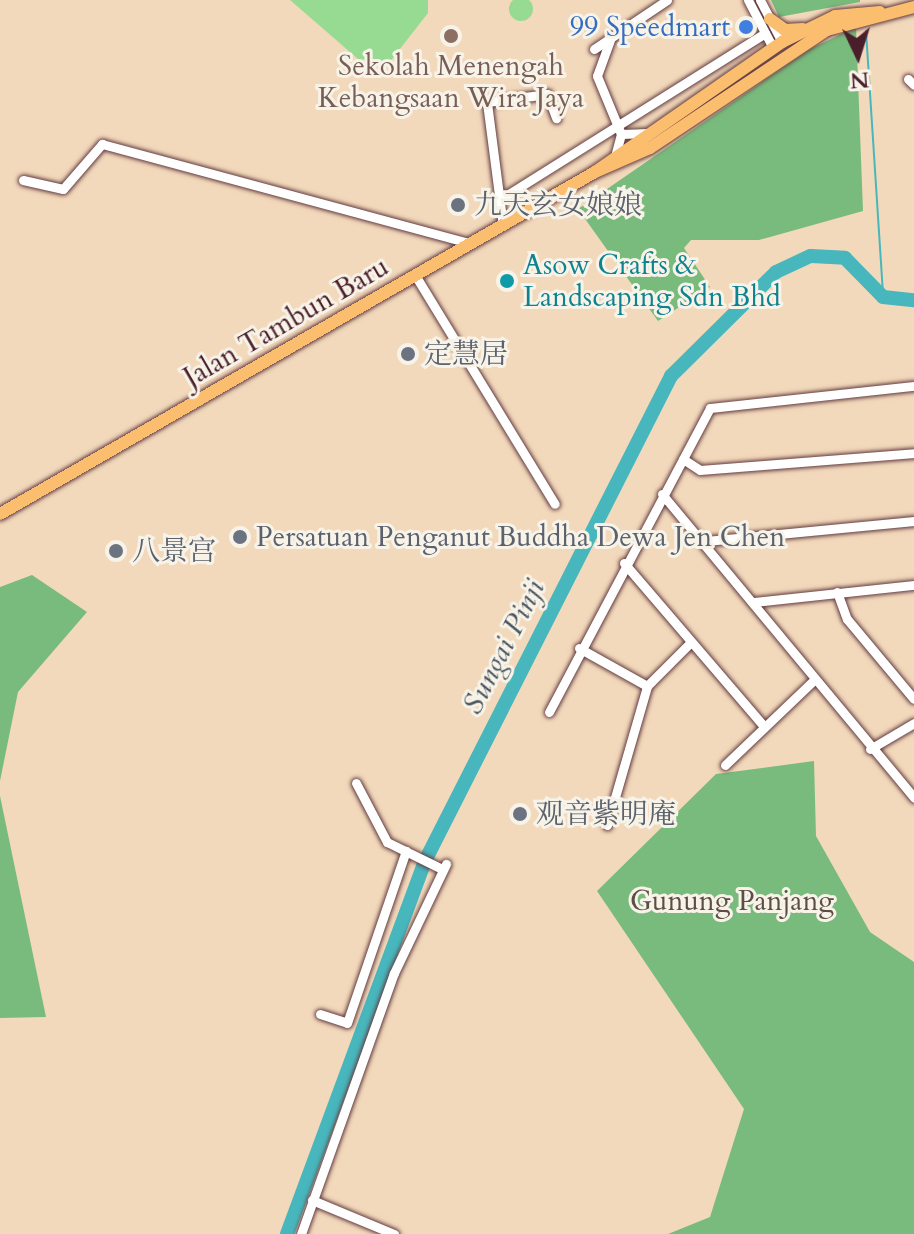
<!DOCTYPE html>
<meta charset="utf-8">
<style>
body{margin:0}
#map{position:relative;width:914px;height:1234px;overflow:hidden;background:#f3d9bb;font-family:Cardo,"Noto Serif SC",serif}
div>[style]{position:absolute}
.green>*{inset:0;background:#97db93}
.round{border-radius:50%}
.forest>*{inset:0;background:#79bb7d}
.stream>*{height:2px;margin:-1px;padding:0 1px;transform-origin:1px;border-radius:1px;background:#47b7bd}
.river>*{height:14px;margin:-7px;padding:0 7px;transform-origin:7px;border-radius:7px;background:#47b7bd}
.roads{filter:drop-shadow(0 0 2px #633b41) drop-shadow(0 0 2px #633b41)}
.minor>*{height:9px;margin:-4.5px;padding:0 4.5px;transform-origin:4.5px;border-radius:4.5px;background:#fff}
.major>*{height:12px;margin:-6px;padding:0 6px;transform-origin:6px;border-radius:6px;background:#fbbd6e}
.dots>*{width:22px;height:22px;translate:-50% -50%;box-sizing:border-box;border:4px solid #f7f3e8;border-radius:50%}
span{translate:-50% -50%;white-space:nowrap;text-align:center;line-height:1.15;-webkit-text-stroke:6px #f7f3e8;paint-order:stroke}
.shop-label{font-size:28px;color:#366cbe}
.right{translate:-100% -50%;text-align:right}
.education-label{font-size:28px;color:#785e54}
.worship-label{font-size:28px;color:#5b616d}
.left{translate:0 -50%;text-align:left}
.culture-label{font-size:28px;color:#0d838f}
.street-label{font-size:28px;color:#4a1f2b}
.park-label{font-size:28px;color:#5d4e45}
.water-label{font-size:30px;color:#49545e;font-style:italic}
.north{position:absolute;left:818px;top:16px;width:80px;height:80px;-webkit-text-stroke:6px #f7f3e8;paint-order:stroke;rotate:176deg;font-size:22px;font-weight:700;line-height:32px;text-align:center;color:#4a1f2b}
.north::after{content:'';display:block;margin:auto;width:28px;height:36px;background:#4a1f2b;clip-path:polygon(50% 0,100% 100%,50% 72%,0 100%)}
</style>
<div id="map">
<div class="green">
<div class="round" style="left:509px;top:-3px;width:24px;height:24px"></div>
<div style="clip-path:polygon(290px 0,428px 0,428px 13px,389px 63px,358px 59px)"></div>
</div>
<div class="forest">
<div style="clip-path:polygon(771px 0,860px 0,860px 2px,779px 17px)"></div>
<div style="clip-path:polygon(856px 27px,863px 211px,759px 240px,691px 240px,684px 248px,710px 287px,658px 321px,578px 209px,810px 49px)"></div>
<div style="clip-path:polygon(32px 575px,87px 612px,18px 692px,0 781px,0 587px)"></div>
<div style="clip-path:polygon(814px 761px,816px 836px,870px 932px,914px 962px,914px 1234px,668px 1234px,710px 1217px,744px 1109px,597px 891px,716px 774px)"></div>
<div style="clip-path:polygon(0 796px,46px 1017px,0 1018px)"></div>
</div>
<div class="stream">
<div style="left:866px;top:31px;width:267px;rotate:86.3deg"></div>
</div>
<div class="river">
<div style="left:287px;top:1234px;width:400px;rotate:-69.7deg"></div>
<div style="left:426px;top:859px;width:542px;rotate:-63.1deg"></div>
<div style="left:671px;top:376px;width:148px;rotate:-44.7deg"></div>
<div style="left:776px;top:272px;width:38px;rotate:-25deg"></div>
<div style="left:811px;top:256px;width:34px;rotate:3deg"></div>
<div style="left:845px;top:258px;width:54px;rotate:45.7deg"></div>
<div style="left:883px;top:297px;width:31px;rotate:6deg"></div>
</div>
<div class="roads">
<div class="minor">
<div style="left:748px;top:0;width:54px;rotate:62.5deg"></div>
<div style="left:760px;top:0;width:47px;rotate:62.4deg"></div>
<div style="left:610px;top:40px;width:38px;rotate:110deg"></div>
<div style="left:597px;top:76px;width:63px;rotate:67.5deg"></div>
<div style="left:621px;top:134px;width:23px;rotate:105deg"></div>
<div style="left:594px;top:49px;width:88px;rotate:-33.9deg"></div>
<div style="left:908px;top:79px;width:8px;rotate:45deg"></div>
<div style="left:621px;top:134px;width:28px;rotate:-2deg"></div>
<div style="left:23px;top:180px;width:41px;rotate:12.7deg"></div>
<div style="left:63px;top:189px;width:60px;rotate:-49.1deg"></div>
<div style="left:102px;top:144px;width:381px;rotate:15.1deg"></div>
<div style="left:499px;top:200px;width:314px;rotate:-32.1deg"></div>
<div style="left:503px;top:226px;width:125px;rotate:-97.4deg"></div>
<div style="left:487px;top:102px;width:61px;rotate:-7.6deg"></div>
<div style="left:547px;top:94px;width:26px;rotate:69deg"></div>
<div style="left:415px;top:275px;width:268px;rotate:58.6deg"></div>
<div style="left:683px;top:459px;width:20px;rotate:33deg"></div>
<div style="left:700px;top:470px;width:215px;rotate:-4.5deg"></div>
<div style="left:662px;top:494px;width:395px;rotate:50.3deg"></div>
<div style="left:706px;top:541px;width:209px;rotate:-5.5deg"></div>
<div style="left:624px;top:563px;width:213px;rotate:49.4deg"></div>
<div style="left:837px;top:592px;width:29px;rotate:70deg"></div>
<div style="left:847px;top:619px;width:104px;rotate:50.1deg"></div>
<div style="left:754px;top:602px;width:161px;rotate:-6.1deg"></div>
<div style="left:579px;top:648px;width:78px;rotate:29.2deg"></div>
<div style="left:549px;top:712px;width:344px;rotate:-62.1deg"></div>
<div style="left:710px;top:408px;width:205px;rotate:-6.2deg"></div>
<div style="left:870px;top:749px;width:51px;rotate:-30.6deg"></div>
<div style="left:725px;top:765px;width:123px;rotate:-43.7deg"></div>
<div style="left:356px;top:783px;width:67px;rotate:62.3deg"></div>
<div style="left:387px;top:842px;width:61px;rotate:26.1deg"></div>
<div style="left:607px;top:825px;width:145px;rotate:-73.9deg"></div>
<div style="left:647px;top:686px;width:62px;rotate:-45deg"></div>
<div style="left:320px;top:1014px;width:28px;rotate:18deg"></div>
<div style="left:347px;top:1023px;width:182px;rotate:-71.1deg"></div>
<div style="left:312px;top:1200px;width:89px;rotate:22.5deg"></div>
<div style="left:301px;top:1234px;width:277px;rotate:-70.4deg"></div>
<div style="left:394px;top:973px;width:121px;rotate:-64.5deg"></div>
</div>
<div class="major">
<div style="left:770px;top:19px;width:19px;rotate:36deg"></div>
<div style="left:785px;top:30px;width:18px;rotate:-3deg"></div>
<div style="left:595px;top:172px;width:60px;rotate:-23.6deg"></div>
<div style="left:650px;top:148px;width:213px;rotate:-33.7deg"></div>
<div style="left:827px;top:30px;width:90px;rotate:-14.8deg"></div>
<div style="left:0;top:514px;width:686px;rotate:-29.89deg"></div>
<div style="left:595px;top:172px;width:228px;rotate:-34.8deg"></div>
<div style="left:782px;top:42px;width:59px;rotate:-26.1deg"></div>
<div style="left:835px;top:16px;width:45px;rotate:-5.1deg"></div>
</div>
</div>
<div class="dots">
<div style="left:746px;top:27px;background:#3f7fe0"></div>
<div style="left:451px;top:36px;background:#8d6e63"></div>
<div style="left:458px;top:205px;background:#6b7280"></div>
<div style="left:507px;top:281px;background:#0f9aa8"></div>
<div style="left:408px;top:354px;background:#6b7280"></div>
<div style="left:240px;top:537px;background:#6b7280"></div>
<div style="left:116px;top:551px;background:#6b7280"></div>
<div style="left:520px;top:814px;background:#6b7280"></div>
</div>
<div class="shop-label">
<span class="right" style="left:730px;top:27px">99 Speedmart</span>
</div>
<div class="education-label">
<span style="left:451px;top:82px">Sekolah Menengah<br>Kebangsaan Wira Jaya</span>
</div>
<div class="worship-label">
<span class="left" style="left:474px;top:205px">九天玄女娘娘</span>
<span class="left" style="left:424px;top:354px">定慧居</span>
<span class="left" style="left:256px;top:537px">Persatuan Penganut Buddha Dewa Jen Chen</span>
<span class="left" style="left:132px;top:551px">八景宫</span>
<span class="left" style="left:536px;top:814px">观音紫明庵</span>
</div>
<div class="culture-label">
<span class="left" style="left:523px;top:281px">Asow Crafts &amp;<br>Landscaping Sdn Bhd</span>
</div>
<div class="street-label">
<span style="left:286px;top:322px;rotate:-30deg">Jalan Tambun Baru</span>
</div>
<div class="park-label">
<span style="left:732px;top:901px">Gunung Panjang</span>
</div>
<div class="water-label">
<span style="left:504px;top:647px;rotate:-63deg">Sungai Pinji</span>
</div>
<div class="north">N</div>
</div>
